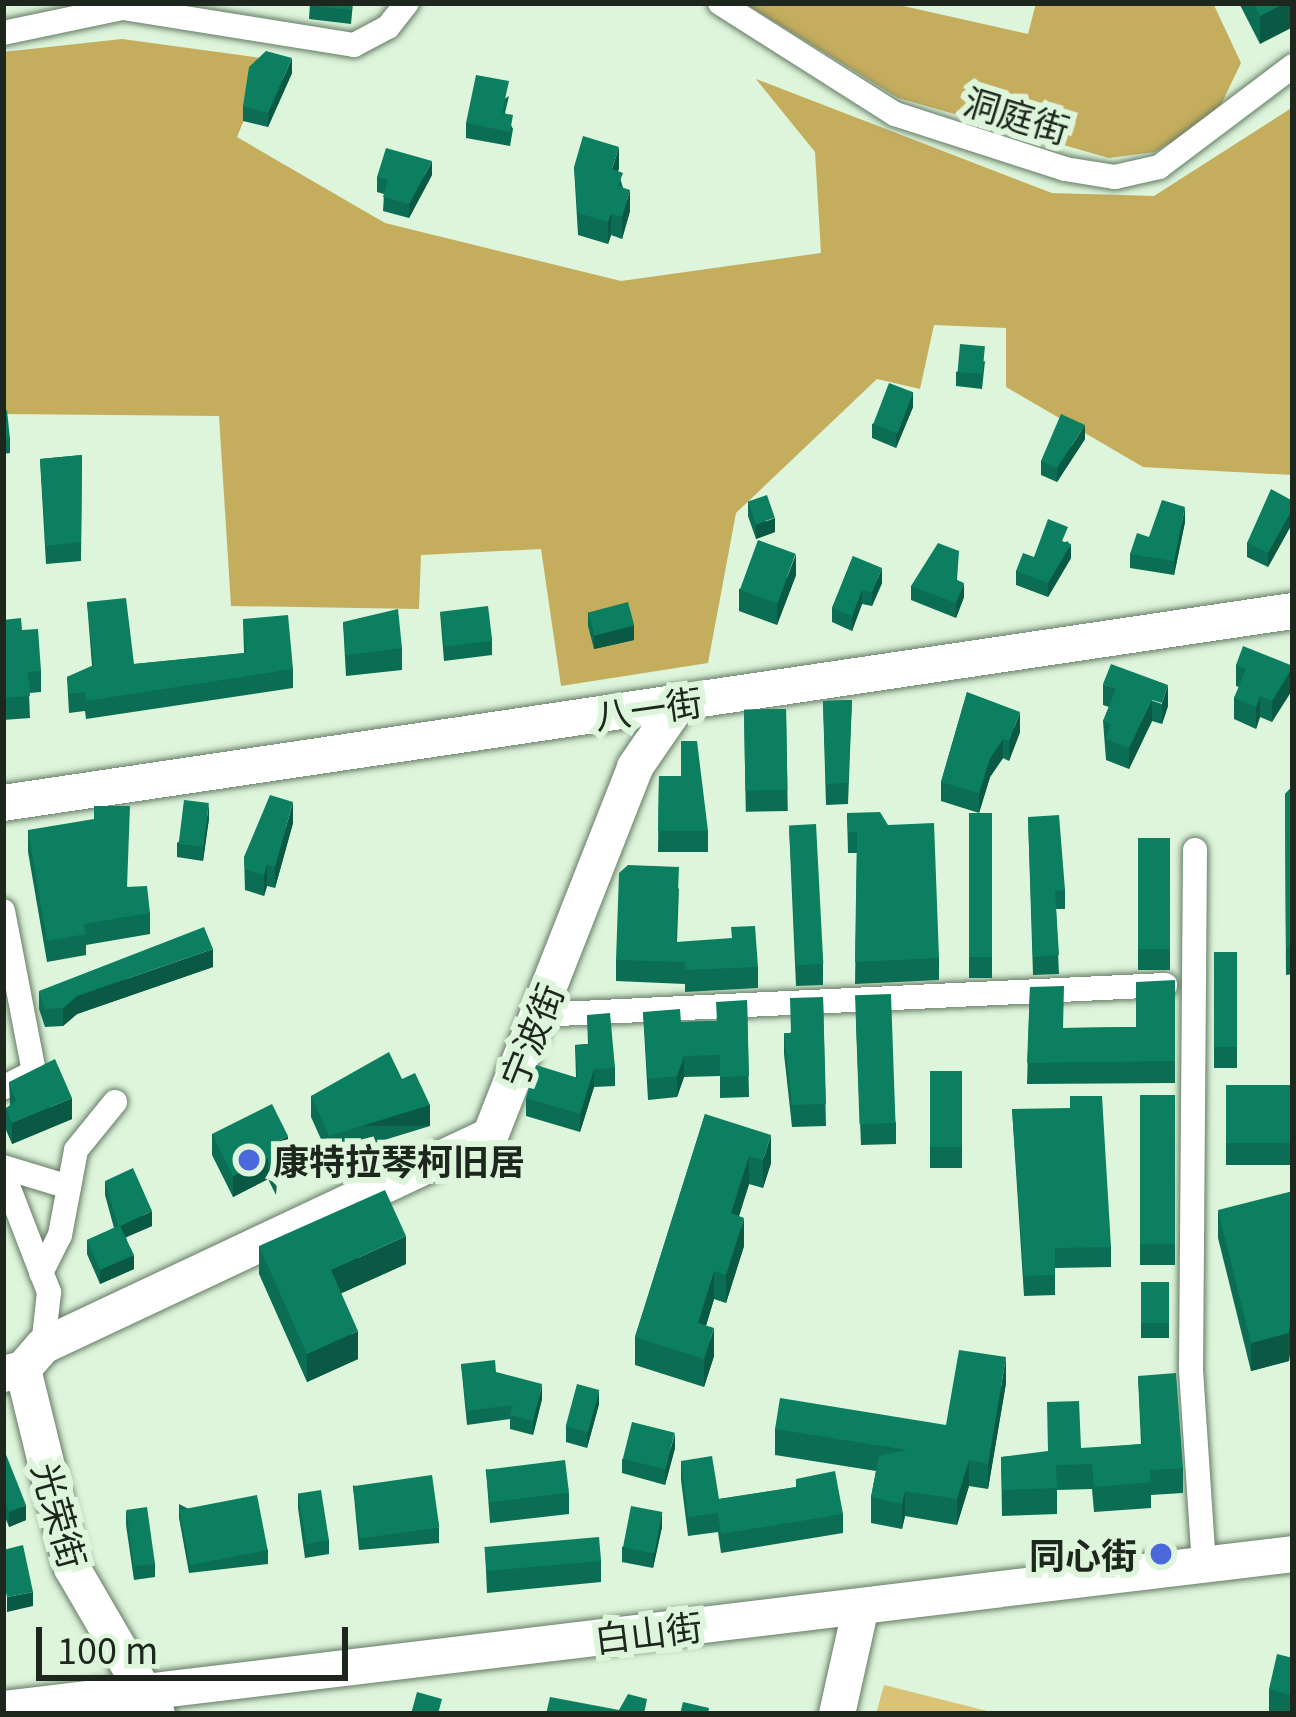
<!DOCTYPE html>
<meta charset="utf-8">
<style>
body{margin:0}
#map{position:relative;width:1296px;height:1717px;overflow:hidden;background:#ddf5db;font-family:Georgia,"Noto Sans SC",serif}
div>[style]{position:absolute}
.green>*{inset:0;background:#dac377}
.forest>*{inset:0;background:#c5ad5e}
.roads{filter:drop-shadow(0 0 3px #657b64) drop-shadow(0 0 3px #657b64)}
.street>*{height:24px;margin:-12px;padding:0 12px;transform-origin:12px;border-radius:12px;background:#fff}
.secondary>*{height:36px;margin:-18px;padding:0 18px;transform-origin:18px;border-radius:18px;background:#fff}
.wall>*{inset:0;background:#0b6d53;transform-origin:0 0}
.shaded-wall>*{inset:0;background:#095944;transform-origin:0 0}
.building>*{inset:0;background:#0d7f61;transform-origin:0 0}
.dots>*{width:33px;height:33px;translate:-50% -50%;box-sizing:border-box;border:6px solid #ddf5db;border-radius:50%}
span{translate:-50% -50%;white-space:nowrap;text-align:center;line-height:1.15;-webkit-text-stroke:12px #ddf5db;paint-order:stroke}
.street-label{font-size:36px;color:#1e271e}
.poi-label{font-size:36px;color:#1e271e;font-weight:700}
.left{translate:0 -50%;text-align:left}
.right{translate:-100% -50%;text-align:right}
.frame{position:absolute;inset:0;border:6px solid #1e271e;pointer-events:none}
.scale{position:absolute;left:36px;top:1627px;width:312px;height:54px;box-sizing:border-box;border:6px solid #1e271e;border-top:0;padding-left:15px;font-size:36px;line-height:42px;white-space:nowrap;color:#1e271e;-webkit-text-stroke:9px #ddf5db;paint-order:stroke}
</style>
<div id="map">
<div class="green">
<div style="clip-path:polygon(884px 1685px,999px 1714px,876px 1714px)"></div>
</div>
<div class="forest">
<div style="clip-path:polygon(744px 3px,890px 3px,1028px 34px,1036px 3px,1213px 3px,1241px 63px,1216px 115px,1155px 152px,1109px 158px,898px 98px)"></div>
<div style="clip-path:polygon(122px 39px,269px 59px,237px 137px,385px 223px,621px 281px,821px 253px,815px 152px,756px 79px,1052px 193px,1154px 196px,1293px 107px,1293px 475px,1143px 467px,1006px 387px,1006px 328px,934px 325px,920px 389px,877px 379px,736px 513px,708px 663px,561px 686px,541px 549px,421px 555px,419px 609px,231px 606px,219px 416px,3px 414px,3px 52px)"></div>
</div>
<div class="roads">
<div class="street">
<div style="left:720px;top:3px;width:207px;rotate:32.4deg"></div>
<div style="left:895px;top:114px;width:179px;rotate:17.9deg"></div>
<div style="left:1065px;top:169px;width:51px;rotate:9.1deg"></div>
<div style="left:1115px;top:177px;width:45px;rotate:-12.8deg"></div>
<div style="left:1159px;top:167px;width:168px;rotate:-37deg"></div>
<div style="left:3px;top:33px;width:123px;rotate:-11.8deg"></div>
<div style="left:123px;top:8px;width:234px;rotate:9.1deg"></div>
<div style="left:354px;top:45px;width:38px;rotate:-28deg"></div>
<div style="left:388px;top:27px;width:31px;rotate:-52deg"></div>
<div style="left:1195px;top:850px;width:520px;rotate:90.44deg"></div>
<div style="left:1191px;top:1370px;width:194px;rotate:86.2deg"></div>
<div style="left:3px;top:911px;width:164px;rotate:79.1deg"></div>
<div style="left:34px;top:1072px;width:35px;rotate:153deg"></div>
<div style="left:538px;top:1015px;width:628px;rotate:-2.74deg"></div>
<div style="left:3px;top:1167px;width:69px;rotate:16.9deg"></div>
<div style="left:3px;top:1173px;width:128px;rotate:68.9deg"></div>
<div style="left:49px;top:1292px;width:54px;rotate:96.3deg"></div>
<div style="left:41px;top:1273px;width:42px;rotate:-63.4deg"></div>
<div style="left:60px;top:1235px;width:86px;rotate:-79.3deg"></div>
<div style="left:76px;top:1150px;width:62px;rotate:-50.9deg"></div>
</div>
<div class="secondary">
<div style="left:3px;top:803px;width:1304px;rotate:-8.47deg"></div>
<div style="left:23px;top:1369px;width:205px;rotate:76.2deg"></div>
<div style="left:72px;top:1568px;width:169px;rotate:59.8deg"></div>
<div style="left:3px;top:1374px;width:21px;rotate:-14deg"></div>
<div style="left:23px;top:1369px;width:30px;rotate:-49deg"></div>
<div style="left:43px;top:1346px;width:494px;rotate:-25.2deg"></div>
<div style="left:490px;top:1136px;width:396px;rotate:-68.5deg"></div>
<div style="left:635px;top:767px;width:78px;rotate:-55.5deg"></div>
<div style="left:3px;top:1709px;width:1299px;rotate:-6.85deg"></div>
<div style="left:837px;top:1714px;width:110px;rotate:-77.4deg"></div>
</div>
</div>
<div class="wall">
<div style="clip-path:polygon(310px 3px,353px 3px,351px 24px,309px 19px)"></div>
<div style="clip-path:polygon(1239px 3px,1293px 3px,1260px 44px)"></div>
<div style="clip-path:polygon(292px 73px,268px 127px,243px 121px,243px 106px)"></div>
<div style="clip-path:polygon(509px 96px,505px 113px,513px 129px,510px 146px,466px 138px,466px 123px)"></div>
<div style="clip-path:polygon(574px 167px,619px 168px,618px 171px,630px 211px,622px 239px,611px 235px,608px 244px,578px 235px)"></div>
<div style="clip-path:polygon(432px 175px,409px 218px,383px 211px,384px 194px,377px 192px,377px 177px)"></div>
<div style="clip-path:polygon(985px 361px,982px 389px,956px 386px,956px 372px)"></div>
<div style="clip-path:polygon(913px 407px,896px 448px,872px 438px,872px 424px)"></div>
<div style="clip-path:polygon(3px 411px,10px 439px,10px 453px,3px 454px)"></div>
<div style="clip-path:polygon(1085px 439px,1057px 482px,1041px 475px,1041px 461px)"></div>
<div style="clip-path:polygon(82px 455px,81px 561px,46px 564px,40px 459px)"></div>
<div style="clip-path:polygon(748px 501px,775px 532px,756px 539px,748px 516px)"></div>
<div style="clip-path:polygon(1293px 501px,1293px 522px,1268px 567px,1247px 557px,1247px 543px)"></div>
<div style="clip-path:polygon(1185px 522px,1174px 575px,1130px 568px,1130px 554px,1149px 537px)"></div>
<div style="clip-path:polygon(1068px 541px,1071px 558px,1048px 597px,1016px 585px,1016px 571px,1034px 557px)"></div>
<div style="clip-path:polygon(853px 556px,882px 583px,872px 606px,862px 604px,852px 631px,832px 622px,832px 608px)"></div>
<div style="clip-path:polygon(796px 575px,777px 625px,739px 611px,739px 589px)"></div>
<div style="clip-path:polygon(958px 580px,964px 597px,956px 618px,911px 600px,911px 586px)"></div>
<div style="clip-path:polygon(87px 602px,134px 664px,244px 653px,243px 619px,293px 669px,293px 688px,86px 719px,85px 711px,69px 713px,67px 677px,92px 666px)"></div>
<div style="clip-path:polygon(440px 612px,492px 641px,492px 655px,444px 661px)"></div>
<div style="clip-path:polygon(588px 612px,634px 640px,594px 649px,588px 626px)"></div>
<div style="clip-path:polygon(3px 620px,22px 630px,41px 671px,41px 692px,29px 693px,30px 718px,3px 720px)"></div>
<div style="clip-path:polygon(343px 622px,402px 648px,402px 670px,346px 676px)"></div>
<div style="clip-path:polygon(1236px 665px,1293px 666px,1272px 722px,1260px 717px,1256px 729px,1234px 719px,1234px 698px,1239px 687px,1236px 686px)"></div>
<div style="clip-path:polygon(1103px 684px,1168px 706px,1162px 724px,1152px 721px,1129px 769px,1106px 760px,1103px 721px,1109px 707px,1103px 705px)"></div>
<div style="clip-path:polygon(967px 692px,1020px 732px,1009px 761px,1003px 758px,990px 777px,979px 813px,941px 801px,941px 782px)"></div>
<div style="clip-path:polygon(852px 700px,848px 804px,826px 805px,823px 701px)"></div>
<div style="left:786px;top:709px;width:102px;height:42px;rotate:89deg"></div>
<div style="clip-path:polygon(659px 776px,681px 776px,708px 831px,708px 852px,658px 852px)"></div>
<div style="clip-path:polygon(1293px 786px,1293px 974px,1286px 975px,1285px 794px)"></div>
<div style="clip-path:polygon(847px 813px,939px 958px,939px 980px,855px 984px,857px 853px,848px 853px)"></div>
<div style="left:969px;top:813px;width:23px;height:165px"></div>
<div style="clip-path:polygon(1028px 817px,1065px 890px,1065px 909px,1056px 909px,1059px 974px,1033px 975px)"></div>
<div style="clip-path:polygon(209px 818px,203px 861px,177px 857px,177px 843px)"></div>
<div style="clip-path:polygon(293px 823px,275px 888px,267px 886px,264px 896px,245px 890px,244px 857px)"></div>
<div style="clip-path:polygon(789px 826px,823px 964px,823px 985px,796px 986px)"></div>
<div style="clip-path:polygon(28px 830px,128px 887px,150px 913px,150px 934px,86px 945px,86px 955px,47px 962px,28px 852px)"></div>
<div style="left:1138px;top:838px;width:32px;height:132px"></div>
<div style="clip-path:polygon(679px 888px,677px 942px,758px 967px,758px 988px,685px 992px,685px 984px,616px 981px,616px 960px)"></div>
<div style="left:1214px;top:952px;width:23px;height:116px"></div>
<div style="clip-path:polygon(213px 967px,77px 1014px,63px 1026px,45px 1027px,39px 1009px,39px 991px)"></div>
<div style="clip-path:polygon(1175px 980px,1175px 1083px,1027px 1084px,1030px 987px,1063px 1028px,1136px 1027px)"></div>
<div style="clip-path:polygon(823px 997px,826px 1126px,792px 1127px,784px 1054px,784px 1033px,790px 1033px)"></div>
<div style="clip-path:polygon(747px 1000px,749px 1097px,720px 1098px,720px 1076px,684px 1077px,677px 1097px,648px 1100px,643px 1012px,681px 1022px,716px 1021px)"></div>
<div style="clip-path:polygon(587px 1015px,615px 1068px,615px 1086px,594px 1087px,580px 1132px,526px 1116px,526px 1098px,576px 1077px,575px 1045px,588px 1044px)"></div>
<div style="clip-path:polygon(856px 1021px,896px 1123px,896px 1144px,861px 1145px)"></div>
<div style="left:930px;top:1071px;width:32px;height:97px"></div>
<div style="clip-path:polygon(402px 1079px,430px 1126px,329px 1157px,311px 1117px,311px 1096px)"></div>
<div style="clip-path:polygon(9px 1082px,72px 1119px,12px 1144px,6px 1130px,6px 1108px,10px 1106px)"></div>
<div style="left:1291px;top:1085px;width:80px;height:65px;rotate:90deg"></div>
<div style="left:1175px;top:1095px;width:170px;height:35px;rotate:90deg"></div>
<div style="clip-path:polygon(1012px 1109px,1111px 1247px,1111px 1267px,1055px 1268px,1055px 1295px,1024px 1296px)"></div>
<div style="clip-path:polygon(705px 1114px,771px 1163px,763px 1188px,749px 1184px,739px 1216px,744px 1246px,726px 1303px,714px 1299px,706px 1326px,714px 1356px,704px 1387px,635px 1365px,635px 1337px)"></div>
<div style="clip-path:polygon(212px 1134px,288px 1157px,278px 1163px,276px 1195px,268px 1179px,233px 1197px,212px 1155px)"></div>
<div style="clip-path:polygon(105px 1181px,152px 1226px,126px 1237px,134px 1269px,100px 1284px,87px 1254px,87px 1240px,114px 1228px,105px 1195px)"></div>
<div style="clip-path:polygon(1218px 1210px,1290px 1352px,1289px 1361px,1251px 1371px,1218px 1238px)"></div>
<div style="clip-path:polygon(259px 1246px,406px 1264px,341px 1293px,358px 1359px,307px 1382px,259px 1274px)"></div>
<div style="left:1141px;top:1282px;width:28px;height:56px"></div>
<div style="clip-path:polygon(461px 1364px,542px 1399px,533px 1435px,510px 1429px,510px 1419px,467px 1425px)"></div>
<div style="clip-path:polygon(1138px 1376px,1183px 1468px,1183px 1493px,1151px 1495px,1151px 1508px,1094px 1512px,1092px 1489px,1057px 1490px,1057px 1514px,1002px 1516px,1001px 1457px,1141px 1444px)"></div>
<div style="clip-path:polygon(1006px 1383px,988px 1489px,969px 1486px,957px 1525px,905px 1516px,902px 1529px,871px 1523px,871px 1497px,876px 1471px,775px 1455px,775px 1429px,946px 1425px)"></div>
<div style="clip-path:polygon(599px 1404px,587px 1448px,566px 1442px,566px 1427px)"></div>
<div style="clip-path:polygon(675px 1448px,665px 1485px,622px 1473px,622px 1459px)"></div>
<div style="clip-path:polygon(3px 1452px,26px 1520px,9px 1527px,3px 1512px)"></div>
<div style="clip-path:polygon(681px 1461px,719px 1499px,796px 1487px,796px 1479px,843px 1514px,843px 1533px,721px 1553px,718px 1532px,688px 1536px,681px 1480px)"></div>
<div style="clip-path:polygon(486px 1469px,569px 1493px,569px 1514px,490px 1523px)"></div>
<div style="clip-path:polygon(353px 1485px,439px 1528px,439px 1543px,359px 1550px)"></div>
<div style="clip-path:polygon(298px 1493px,329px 1540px,329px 1554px,305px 1558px,298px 1508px)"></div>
<div style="clip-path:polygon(179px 1504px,268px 1550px,268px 1564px,189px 1573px,179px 1518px)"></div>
<div style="clip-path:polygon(126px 1511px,155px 1563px,155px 1577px,134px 1580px,126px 1525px)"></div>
<div style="clip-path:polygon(662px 1527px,653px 1568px,622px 1562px,622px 1547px)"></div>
<div style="clip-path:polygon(485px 1548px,601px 1561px,601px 1582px,487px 1593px)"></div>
<div style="clip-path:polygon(1293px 1658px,1293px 1714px,1269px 1714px,1269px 1689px)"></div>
</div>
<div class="shaded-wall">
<div style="clip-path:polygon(1285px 3px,1293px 3px,1293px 27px,1260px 44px,1260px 16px)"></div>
<div style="clip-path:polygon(292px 58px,292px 73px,268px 127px,268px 113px)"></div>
<div style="clip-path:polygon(619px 147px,619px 168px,612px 191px,612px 169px)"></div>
<div style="clip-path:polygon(432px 161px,432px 175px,409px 218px,409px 204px)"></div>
<div style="clip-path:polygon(630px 190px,630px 211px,622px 239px,622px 217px)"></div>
<div style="clip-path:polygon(611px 214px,611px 235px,608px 244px,608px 222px)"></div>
<div style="clip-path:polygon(913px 392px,913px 407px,896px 448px,896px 434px)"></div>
<div style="clip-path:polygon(1085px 425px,1085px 439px,1057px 482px,1057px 468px)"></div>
<div style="clip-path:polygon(1185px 507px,1185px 522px,1174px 575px,1174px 561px)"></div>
<div style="clip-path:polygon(1293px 508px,1293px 522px,1268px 567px,1268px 553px)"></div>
<div style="clip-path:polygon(775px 518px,775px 532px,756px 539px,756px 525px)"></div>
<div style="clip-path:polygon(1071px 544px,1071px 558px,1048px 597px,1048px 583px)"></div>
<div style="clip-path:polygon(796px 554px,796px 575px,777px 625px,777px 604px)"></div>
<div style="clip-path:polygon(882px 568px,882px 583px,872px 606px,872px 592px)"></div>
<div style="clip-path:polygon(964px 583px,964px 597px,956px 618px,956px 603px)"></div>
<div style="clip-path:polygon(862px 590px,862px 604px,852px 631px,852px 616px)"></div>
<div style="clip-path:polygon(634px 625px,634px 640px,594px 649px,594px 635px)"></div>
<div style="clip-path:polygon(1293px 667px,1293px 689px,1272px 722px,1272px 701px)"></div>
<div style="clip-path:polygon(1168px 685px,1168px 706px,1162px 724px,1162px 703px)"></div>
<div style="clip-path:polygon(1260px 696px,1260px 717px,1256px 729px,1256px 707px)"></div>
<div style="clip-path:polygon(1152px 700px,1152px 721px,1129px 769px,1129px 748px)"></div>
<div style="clip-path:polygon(1020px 712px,1020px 732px,1009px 761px,1009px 741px)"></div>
<div style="clip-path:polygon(1003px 739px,1003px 758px,990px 777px,979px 813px,979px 793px,990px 758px)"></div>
<div style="clip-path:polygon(293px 802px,293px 823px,275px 888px,275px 867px)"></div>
<div style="clip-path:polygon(209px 803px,209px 818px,203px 861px,203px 847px)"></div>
<div style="clip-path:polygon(267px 864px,267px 886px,264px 896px,264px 875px)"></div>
<div style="clip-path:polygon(213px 949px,213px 967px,77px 1014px,63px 1026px,63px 1008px,77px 996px)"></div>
<div style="clip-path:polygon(684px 1056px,684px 1077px,677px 1097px,677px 1076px)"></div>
<div style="clip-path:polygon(594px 1069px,594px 1087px,580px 1132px,580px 1114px)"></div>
<div style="clip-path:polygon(72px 1098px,72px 1119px,12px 1144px,12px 1123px)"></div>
<div style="left:430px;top:1105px;width:21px;height:106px;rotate:90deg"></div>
<div style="clip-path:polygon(771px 1135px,771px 1163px,763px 1188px,763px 1160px)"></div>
<div style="clip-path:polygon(288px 1136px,288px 1157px,278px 1163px,276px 1195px,278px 1141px)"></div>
<div style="clip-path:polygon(749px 1156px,749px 1184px,731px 1241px,731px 1213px)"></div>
<div style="clip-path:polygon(268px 1158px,268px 1179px,233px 1197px,233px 1176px)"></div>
<div style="clip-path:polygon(152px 1211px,152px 1226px,120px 1240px,120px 1226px)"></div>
<div style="clip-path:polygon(744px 1218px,744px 1246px,726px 1303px,726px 1275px)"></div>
<div style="clip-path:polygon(406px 1236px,406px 1264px,331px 1298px,331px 1270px)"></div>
<div style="clip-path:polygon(134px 1255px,134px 1269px,100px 1284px,100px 1270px)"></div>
<div style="clip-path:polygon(714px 1271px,714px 1299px,698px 1351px,698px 1323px)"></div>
<div style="clip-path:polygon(1293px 1323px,1293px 1351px,1290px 1352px,1289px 1361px,1251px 1371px,1251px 1343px)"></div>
<div style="clip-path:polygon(714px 1328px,714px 1356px,704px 1387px,704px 1359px)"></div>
<div style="clip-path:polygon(358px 1331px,358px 1359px,307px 1382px,307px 1354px)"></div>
<div style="clip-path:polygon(1006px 1357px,1006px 1383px,988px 1489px,988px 1464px)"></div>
<div style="clip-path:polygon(542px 1384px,542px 1399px,533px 1435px,533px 1421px)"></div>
<div style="clip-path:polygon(599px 1390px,599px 1404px,587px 1448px,587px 1433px)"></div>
<div style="clip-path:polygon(675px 1433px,675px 1448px,665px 1485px,665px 1470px)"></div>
<div style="clip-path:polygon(969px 1460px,969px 1486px,957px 1525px,957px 1499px)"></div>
<div style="clip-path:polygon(905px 1491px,905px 1516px,902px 1529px,902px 1504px)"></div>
<div style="clip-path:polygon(26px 1505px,26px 1520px,9px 1527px,9px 1512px)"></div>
<div style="clip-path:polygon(662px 1512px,662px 1527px,653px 1568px,653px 1554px)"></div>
<div style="clip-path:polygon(33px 1592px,33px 1606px,7px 1612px,7px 1597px)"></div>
</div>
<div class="building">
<div style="clip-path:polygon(310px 3px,352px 3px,351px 10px,309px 5px)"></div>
<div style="clip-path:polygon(1253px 3px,1285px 3px,1260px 16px)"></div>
<div style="clip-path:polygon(266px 51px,292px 58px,268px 113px,243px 106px,249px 67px)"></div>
<div style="clip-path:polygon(476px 75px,509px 81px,502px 113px,513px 115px,510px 132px,466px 123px)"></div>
<div style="clip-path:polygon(583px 136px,619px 147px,612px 169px,623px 173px,618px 186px,630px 190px,622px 217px,611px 214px,608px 222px,578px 213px,574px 167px)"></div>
<div style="clip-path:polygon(386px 148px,432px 161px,409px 204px,383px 197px,388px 180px,377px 177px)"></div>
<div style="left:960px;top:344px;width:25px;height:28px;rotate:5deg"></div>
<div style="left:889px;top:383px;width:26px;height:44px;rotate:21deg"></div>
<div style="clip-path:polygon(7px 410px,10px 439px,3px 439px,3px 411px)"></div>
<div style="clip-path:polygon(1061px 414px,1085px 425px,1057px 468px,1041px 461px)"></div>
<div style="clip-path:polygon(82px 455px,81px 542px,46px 546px,40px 459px)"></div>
<div style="clip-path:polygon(1271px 489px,1293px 501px,1293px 508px,1268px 553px,1247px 543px)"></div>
<div style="left:767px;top:495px;width:24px;height:20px;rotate:71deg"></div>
<div style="clip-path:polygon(1162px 500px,1185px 507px,1174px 561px,1130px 554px,1137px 533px,1149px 537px)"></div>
<div style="clip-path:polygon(1048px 519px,1068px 527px,1062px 541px,1071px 544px,1048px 583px,1016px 571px,1023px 553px,1034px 557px)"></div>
<div style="left:758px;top:540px;width:40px;height:53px;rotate:20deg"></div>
<div style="clip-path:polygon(938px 543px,959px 551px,957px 580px,964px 583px,956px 603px,911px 586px)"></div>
<div style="clip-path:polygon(853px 556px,882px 568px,872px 592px,862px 590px,852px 616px,832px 608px)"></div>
<div style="clip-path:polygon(126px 598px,134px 664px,246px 653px,243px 619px,288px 615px,293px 669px,86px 701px,85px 692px,69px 694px,67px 677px,94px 665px,87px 602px)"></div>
<div style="left:628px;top:602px;width:24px;height:41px;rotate:75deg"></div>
<div style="left:488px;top:606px;width:35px;height:48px;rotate:83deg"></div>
<div style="clip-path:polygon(398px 609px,402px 648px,346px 655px,343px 622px)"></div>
<div style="clip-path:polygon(21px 618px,22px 630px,38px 629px,41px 671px,28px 672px,30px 696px,3px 698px,3px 620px)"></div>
<div style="clip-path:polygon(1243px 646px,1293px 666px,1272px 701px,1260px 696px,1256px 707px,1234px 698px,1246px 669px,1236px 665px)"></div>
<div style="clip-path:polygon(1111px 664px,1168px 685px,1162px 703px,1152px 700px,1129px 748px,1106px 739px,1111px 724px,1103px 721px,1116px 689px,1103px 684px)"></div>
<div style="clip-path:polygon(967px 692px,1020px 712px,1009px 741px,1003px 739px,990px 758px,979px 793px,941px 782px)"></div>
<div style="clip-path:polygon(852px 700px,848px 783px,826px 784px,823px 701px)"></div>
<div style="left:786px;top:709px;width:81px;height:42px;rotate:89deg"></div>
<div style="clip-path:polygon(681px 741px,697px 741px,708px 831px,658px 831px,659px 776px,681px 776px)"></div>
<div style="clip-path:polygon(1293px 786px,1293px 947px,1286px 947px,1285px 794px)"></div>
<div style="clip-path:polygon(270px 795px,293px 802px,275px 867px,267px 864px,264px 875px,245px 869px,244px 857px)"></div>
<div style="left:184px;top:800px;width:25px;height:44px;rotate:7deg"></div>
<div style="clip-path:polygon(94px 806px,130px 806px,127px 887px,147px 886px,150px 913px,84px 924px,86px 934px,47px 941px,28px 830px,94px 819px)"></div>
<div style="clip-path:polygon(880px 812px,888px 825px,934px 823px,939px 958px,855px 962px,857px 832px,848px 832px,847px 813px)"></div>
<div style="left:969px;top:813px;width:23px;height:144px"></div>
<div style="clip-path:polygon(1059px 815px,1065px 890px,1055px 891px,1059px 955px,1033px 957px,1028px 817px)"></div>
<div style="left:816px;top:824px;width:140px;height:27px;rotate:87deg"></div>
<div style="left:1138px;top:838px;width:32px;height:111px"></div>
<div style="clip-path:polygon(628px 865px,679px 867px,676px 942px,732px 938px,731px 927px,755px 926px,758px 967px,685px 970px,685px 962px,616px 960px,619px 873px)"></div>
<div style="clip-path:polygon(204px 927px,213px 949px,77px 996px,63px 1008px,45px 1009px,39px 991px)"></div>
<div style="left:1214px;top:952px;width:23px;height:95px"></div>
<div style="clip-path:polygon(1175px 980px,1175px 1061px,1027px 1063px,1030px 987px,1064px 986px,1063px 1028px,1136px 1027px,1136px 982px)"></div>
<div style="left:891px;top:994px;width:129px;height:36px;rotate:88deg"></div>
<div style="clip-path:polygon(823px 997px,826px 1104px,792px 1105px,784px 1033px,791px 1033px,790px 998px)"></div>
<div style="clip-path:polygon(747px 1000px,749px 1076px,720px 1077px,720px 1055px,684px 1056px,677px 1076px,648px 1079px,643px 1012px,680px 1009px,681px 1022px,717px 1021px,716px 1002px)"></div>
<div style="clip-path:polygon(610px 1013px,615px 1068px,594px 1069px,580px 1114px,526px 1098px,536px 1065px,578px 1078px,575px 1045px,589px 1044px,587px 1015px)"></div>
<div style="clip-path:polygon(389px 1052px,402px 1079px,415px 1073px,430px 1105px,329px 1136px,311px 1096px)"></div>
<div style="clip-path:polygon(55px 1059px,72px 1098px,12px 1123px,6px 1108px,16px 1101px,9px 1082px)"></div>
<div style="left:930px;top:1071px;width:32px;height:76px"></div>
<div style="left:1291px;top:1085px;width:58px;height:65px;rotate:90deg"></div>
<div style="left:1175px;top:1095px;width:149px;height:35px;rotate:90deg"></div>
<div style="clip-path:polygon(1070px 1096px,1102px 1096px,1111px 1247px,1055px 1248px,1055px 1275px,1024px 1276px,1012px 1109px,1070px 1108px)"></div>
<div style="clip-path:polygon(272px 1104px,288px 1136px,278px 1141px,276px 1174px,268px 1158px,233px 1176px,212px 1134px)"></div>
<div style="clip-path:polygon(705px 1114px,771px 1135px,763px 1160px,749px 1156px,731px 1213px,744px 1218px,726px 1275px,714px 1271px,698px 1323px,714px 1328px,704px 1359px,635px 1337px)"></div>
<div style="clip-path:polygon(133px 1168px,152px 1211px,120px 1226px,134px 1255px,100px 1270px,87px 1240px,118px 1226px,105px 1181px)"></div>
<div style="clip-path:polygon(385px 1190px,406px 1236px,331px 1270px,358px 1331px,307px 1354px,259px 1246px)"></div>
<div style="clip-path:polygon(1293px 1191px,1293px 1323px,1290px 1324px,1289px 1333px,1251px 1343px,1218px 1210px)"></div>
<div style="left:1141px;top:1282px;width:28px;height:41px"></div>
<div style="clip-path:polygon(959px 1350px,1006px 1357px,988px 1464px,969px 1460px,957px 1499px,905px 1491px,902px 1504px,871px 1497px,879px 1456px,907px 1450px,775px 1429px,780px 1398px,946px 1425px)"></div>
<div style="clip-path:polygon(495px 1360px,496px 1372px,542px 1384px,533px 1421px,510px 1415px,513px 1405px,467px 1411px,461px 1364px)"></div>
<div style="clip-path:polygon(1176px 1373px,1183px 1468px,1150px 1470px,1151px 1482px,1094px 1487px,1092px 1464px,1056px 1465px,1057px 1488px,1002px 1490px,1001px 1457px,1048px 1451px,1047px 1402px,1079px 1401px,1081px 1448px,1142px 1444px,1138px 1376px)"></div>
<div style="left:577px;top:1384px;width:23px;height:44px;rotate:15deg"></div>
<div style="left:632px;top:1422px;width:44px;height:38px;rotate:14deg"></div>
<div style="clip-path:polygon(3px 1452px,5px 1452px,26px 1505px,9px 1512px,3px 1498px)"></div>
<div style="clip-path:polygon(712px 1456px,719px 1499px,797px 1487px,796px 1479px,835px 1471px,843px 1514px,721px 1534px,718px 1513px,688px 1517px,681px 1461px)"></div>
<div style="left:565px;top:1460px;width:33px;height:80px;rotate:83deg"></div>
<div style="left:432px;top:1475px;width:53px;height:80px;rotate:82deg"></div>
<div style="left:321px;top:1490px;width:51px;height:23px;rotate:81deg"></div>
<div style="left:257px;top:1495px;width:56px;height:79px;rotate:79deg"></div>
<div style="left:631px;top:1506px;width:32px;height:42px;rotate:11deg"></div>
<div style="left:147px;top:1507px;width:57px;height:21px;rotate:82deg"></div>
<div style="left:599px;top:1537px;width:24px;height:115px;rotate:85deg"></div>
<div style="clip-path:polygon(23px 1545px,33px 1592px,7px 1597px,3px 1579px,3px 1550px)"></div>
<div style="clip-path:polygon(1277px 1654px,1293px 1658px,1293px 1696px,1269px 1689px)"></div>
<div style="clip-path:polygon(417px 1692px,442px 1699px,438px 1714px,411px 1714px)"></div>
<div style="clip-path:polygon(628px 1694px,647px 1699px,644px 1714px,546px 1714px,550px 1697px,619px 1710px)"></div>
<div style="clip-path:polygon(683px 1702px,709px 1708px,708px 1714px,680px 1714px)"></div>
</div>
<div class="dots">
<div style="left:249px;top:1160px;background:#4b68dc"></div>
<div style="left:1161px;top:1554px;background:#4b68dc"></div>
</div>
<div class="street-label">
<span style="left:1017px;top:114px;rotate:17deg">洞庭街</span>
<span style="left:648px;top:707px;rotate:-8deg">八一街</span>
<span style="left:530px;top:1035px;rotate:-68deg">宁波街</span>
<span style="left:61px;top:1515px;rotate:74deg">光荣街</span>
<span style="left:648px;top:1631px;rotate:-7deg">白山街</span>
</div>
<div class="poi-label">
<span class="left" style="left:273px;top:1160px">康特拉琴柯旧居</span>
<span class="right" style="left:1137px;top:1554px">同心街</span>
</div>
<div class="frame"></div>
<div class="scale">100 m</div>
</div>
